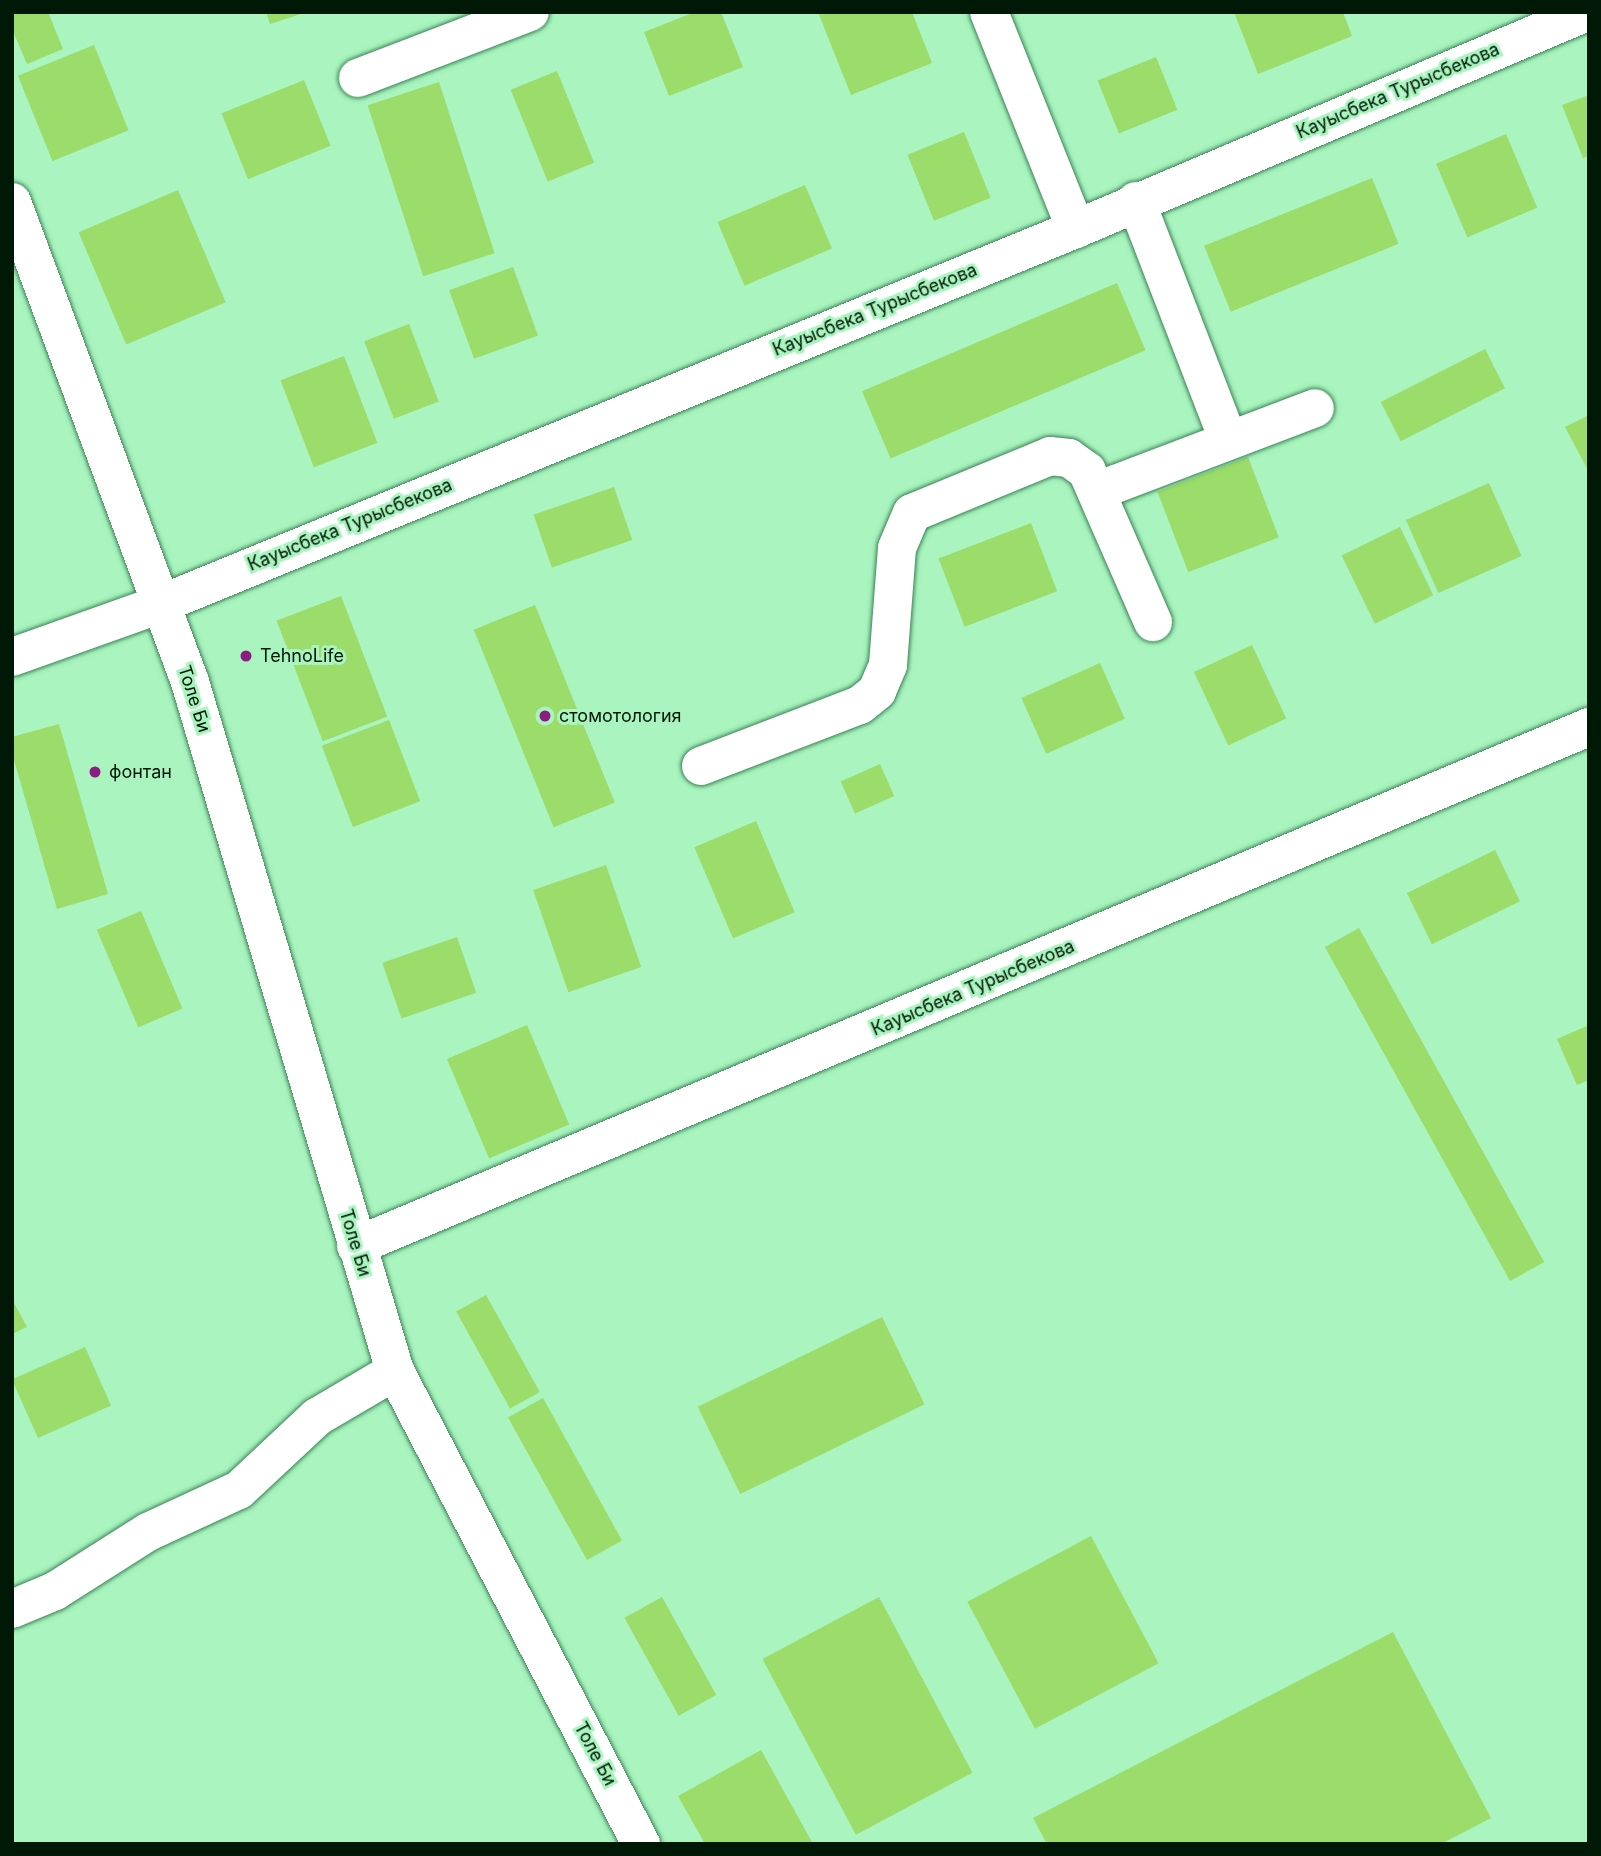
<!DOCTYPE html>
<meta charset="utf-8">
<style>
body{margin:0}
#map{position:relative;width:1601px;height:1856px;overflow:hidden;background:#a9f4bf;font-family:Inter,sans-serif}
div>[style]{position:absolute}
.building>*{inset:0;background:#9bdc6b;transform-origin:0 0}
.roads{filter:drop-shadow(0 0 2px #398354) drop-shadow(0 0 2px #398354)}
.minor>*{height:38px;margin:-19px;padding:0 19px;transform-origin:19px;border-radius:19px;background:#fff}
.dots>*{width:19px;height:19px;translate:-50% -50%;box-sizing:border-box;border:4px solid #a9f4bf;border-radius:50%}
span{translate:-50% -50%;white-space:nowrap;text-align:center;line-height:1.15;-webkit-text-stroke:6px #a9f4bf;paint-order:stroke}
.street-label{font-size:18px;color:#001806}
.poi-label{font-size:18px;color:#001806}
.left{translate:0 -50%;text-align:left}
.frame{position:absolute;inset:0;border:14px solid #001806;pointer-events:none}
</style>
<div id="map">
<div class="building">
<div style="clip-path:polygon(12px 12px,48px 12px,63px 49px,27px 64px,12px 29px)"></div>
<div style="clip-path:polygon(266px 12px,304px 12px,304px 13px,270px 24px)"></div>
<div style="clip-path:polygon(695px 12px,721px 12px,743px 67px,669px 96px,644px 32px)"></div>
<div style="clip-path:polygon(818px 12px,912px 12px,932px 63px,851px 95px)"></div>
<div style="clip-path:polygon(1234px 12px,1343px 12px,1352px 36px,1258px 74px)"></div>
<div style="left:94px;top:45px;width:92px;height:82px;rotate:68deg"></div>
<div style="left:1156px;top:57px;width:57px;height:63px;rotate:68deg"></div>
<div style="left:557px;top:71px;width:99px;height:50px;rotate:68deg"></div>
<div style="left:304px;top:80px;width:71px;height:89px;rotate:68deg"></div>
<div style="left:439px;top:82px;width:180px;height:75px;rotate:72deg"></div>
<div style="clip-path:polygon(1589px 95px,1589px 156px,1583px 158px,1562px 105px)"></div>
<div style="left:964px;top:132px;width:71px;height:61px;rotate:68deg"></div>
<div style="left:1506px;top:134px;width:80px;height:76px;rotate:67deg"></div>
<div style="left:1372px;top:178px;width:71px;height:181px;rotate:68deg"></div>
<div style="left:805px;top:185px;width:69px;height:95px;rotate:67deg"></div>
<div style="left:178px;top:190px;width:122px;height:108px;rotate:67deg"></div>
<div style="left:513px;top:267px;width:73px;height:68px;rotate:70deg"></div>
<div style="left:1117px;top:283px;width:73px;height:277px;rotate:67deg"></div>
<div style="left:409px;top:324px;width:83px;height:48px;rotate:69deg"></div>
<div style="left:1485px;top:349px;width:44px;height:117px;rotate:63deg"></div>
<div style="left:344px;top:356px;width:93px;height:68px;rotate:69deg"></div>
<div style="clip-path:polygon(1589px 415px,1589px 472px,1565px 427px)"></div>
<div style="left:1248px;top:457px;width:86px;height:97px;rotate:69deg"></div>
<div style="left:1489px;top:483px;width:80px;height:91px;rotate:66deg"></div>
<div style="left:614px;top:487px;width:56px;height:85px;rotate:71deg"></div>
<div style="left:1031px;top:523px;width:73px;height:99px;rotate:69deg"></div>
<div style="left:1400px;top:527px;width:76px;height:65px;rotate:64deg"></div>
<div style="left:341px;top:596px;width:129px;height:69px;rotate:69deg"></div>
<div style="left:535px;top:605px;width:213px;height:66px;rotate:68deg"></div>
<div style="left:1252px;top:645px;width:81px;height:64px;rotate:65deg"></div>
<div style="left:1100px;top:663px;width:61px;height:86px;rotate:66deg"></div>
<div style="left:389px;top:720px;width:87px;height:72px;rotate:69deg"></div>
<div style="clip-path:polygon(59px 724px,108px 894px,57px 909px,12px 753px,12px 737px)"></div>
<div style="left:880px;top:764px;width:35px;height:43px;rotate:66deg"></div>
<div style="left:756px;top:821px;width:99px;height:67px;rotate:67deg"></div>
<div style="left:1495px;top:850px;width:57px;height:98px;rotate:64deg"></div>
<div style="left:606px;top:865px;width:108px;height:77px;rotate:71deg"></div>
<div style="left:141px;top:911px;width:106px;height:48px;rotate:67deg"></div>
<div style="left:1359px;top:928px;width:382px;height:39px;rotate:61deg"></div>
<div style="left:457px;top:937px;width:59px;height:79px;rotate:71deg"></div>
<div style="left:527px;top:1025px;width:108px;height:87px;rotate:67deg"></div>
<div style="clip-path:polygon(1589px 1025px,1589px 1080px,1577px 1085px,1557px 1039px)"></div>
<div style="left:486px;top:1295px;width:111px;height:34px;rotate:61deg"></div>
<div style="clip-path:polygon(12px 1299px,27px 1327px,12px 1334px)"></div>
<div style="left:882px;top:1317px;width:97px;height:205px;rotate:64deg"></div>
<div style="left:85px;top:1347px;width:64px;height:80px;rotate:66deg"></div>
<div style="left:543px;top:1398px;width:163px;height:40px;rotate:61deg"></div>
<div style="left:1091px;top:1536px;width:144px;height:140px;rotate:62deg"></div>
<div style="left:662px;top:1597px;width:112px;height:43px;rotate:61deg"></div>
<div style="left:879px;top:1597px;width:199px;height:132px;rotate:62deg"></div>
<div style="clip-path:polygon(1393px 1632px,1491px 1818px,1441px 1844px,1047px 1844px,1033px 1818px)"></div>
<div style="clip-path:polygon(761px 1750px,813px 1844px,705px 1844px,678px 1796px)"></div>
</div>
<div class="roads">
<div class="minor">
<div style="left:989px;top:12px;width:234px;rotate:68.2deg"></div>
<div style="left:358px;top:78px;width:184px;rotate:-21deg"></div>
<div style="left:1136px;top:201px;width:255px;rotate:68.9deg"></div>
<div style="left:12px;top:202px;width:512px;rotate:69.65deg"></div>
<div style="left:190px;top:682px;width:719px;rotate:73.43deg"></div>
<div style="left:395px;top:1371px;width:533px;rotate:62.52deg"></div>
<div style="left:1097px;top:491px;width:233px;rotate:-20.8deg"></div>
<div style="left:12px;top:657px;width:158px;rotate:-19.6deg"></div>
<div style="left:161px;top:604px;width:989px;rotate:-22.29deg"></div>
<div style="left:1076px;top:229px;width:555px;rotate:-23.01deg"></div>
<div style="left:701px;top:766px;width:170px;rotate:-21deg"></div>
<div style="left:860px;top:705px;width:22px;rotate:-39deg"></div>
<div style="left:877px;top:691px;width:28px;rotate:-67deg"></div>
<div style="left:888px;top:665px;width:117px;rotate:-85.6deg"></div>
<div style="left:897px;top:548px;width:38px;rotate:-67deg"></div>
<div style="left:912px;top:513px;width:149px;rotate:-22.4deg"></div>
<div style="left:1050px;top:456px;width:19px;rotate:6deg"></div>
<div style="left:1069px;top:458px;width:22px;rotate:36deg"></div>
<div style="left:1087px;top:471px;width:165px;rotate:66.4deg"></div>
<div style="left:356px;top:1246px;width:1338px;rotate:-22.83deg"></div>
<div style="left:12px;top:1609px;width:47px;rotate:-22.7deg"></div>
<div style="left:55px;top:1591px;width:110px;rotate:-32.4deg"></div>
<div style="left:148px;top:1532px;width:100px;rotate:-24.8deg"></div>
<div style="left:239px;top:1490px;width:107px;rotate:-43.1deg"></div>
<div style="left:317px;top:1417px;width:91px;rotate:-30.5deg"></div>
</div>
</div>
<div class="dots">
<div style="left:246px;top:656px;background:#8c1c7f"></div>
<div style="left:545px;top:716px;background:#8c1c7f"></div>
<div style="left:95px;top:772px;background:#8c1c7f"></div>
</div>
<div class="street-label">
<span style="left:1398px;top:91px;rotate:-23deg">Кауысбека Турысбекова</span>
<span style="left:875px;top:310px;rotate:-22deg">Кауысбека Турысбекова</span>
<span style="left:350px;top:525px;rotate:-22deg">Кауысбека Турысбекова</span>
<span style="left:194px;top:699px;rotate:72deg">Толе Би</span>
<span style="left:973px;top:988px;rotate:-23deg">Кауысбека Турысбекова</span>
<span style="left:355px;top:1243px;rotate:73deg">Толе Би</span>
<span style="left:595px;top:1754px;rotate:62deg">Толе Би</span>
</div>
<div class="poi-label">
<span class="left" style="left:260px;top:656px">TehnoLife</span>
<span class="left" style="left:559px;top:716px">стомотология</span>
<span class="left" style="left:109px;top:772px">фонтан</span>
</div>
<div class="frame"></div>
</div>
